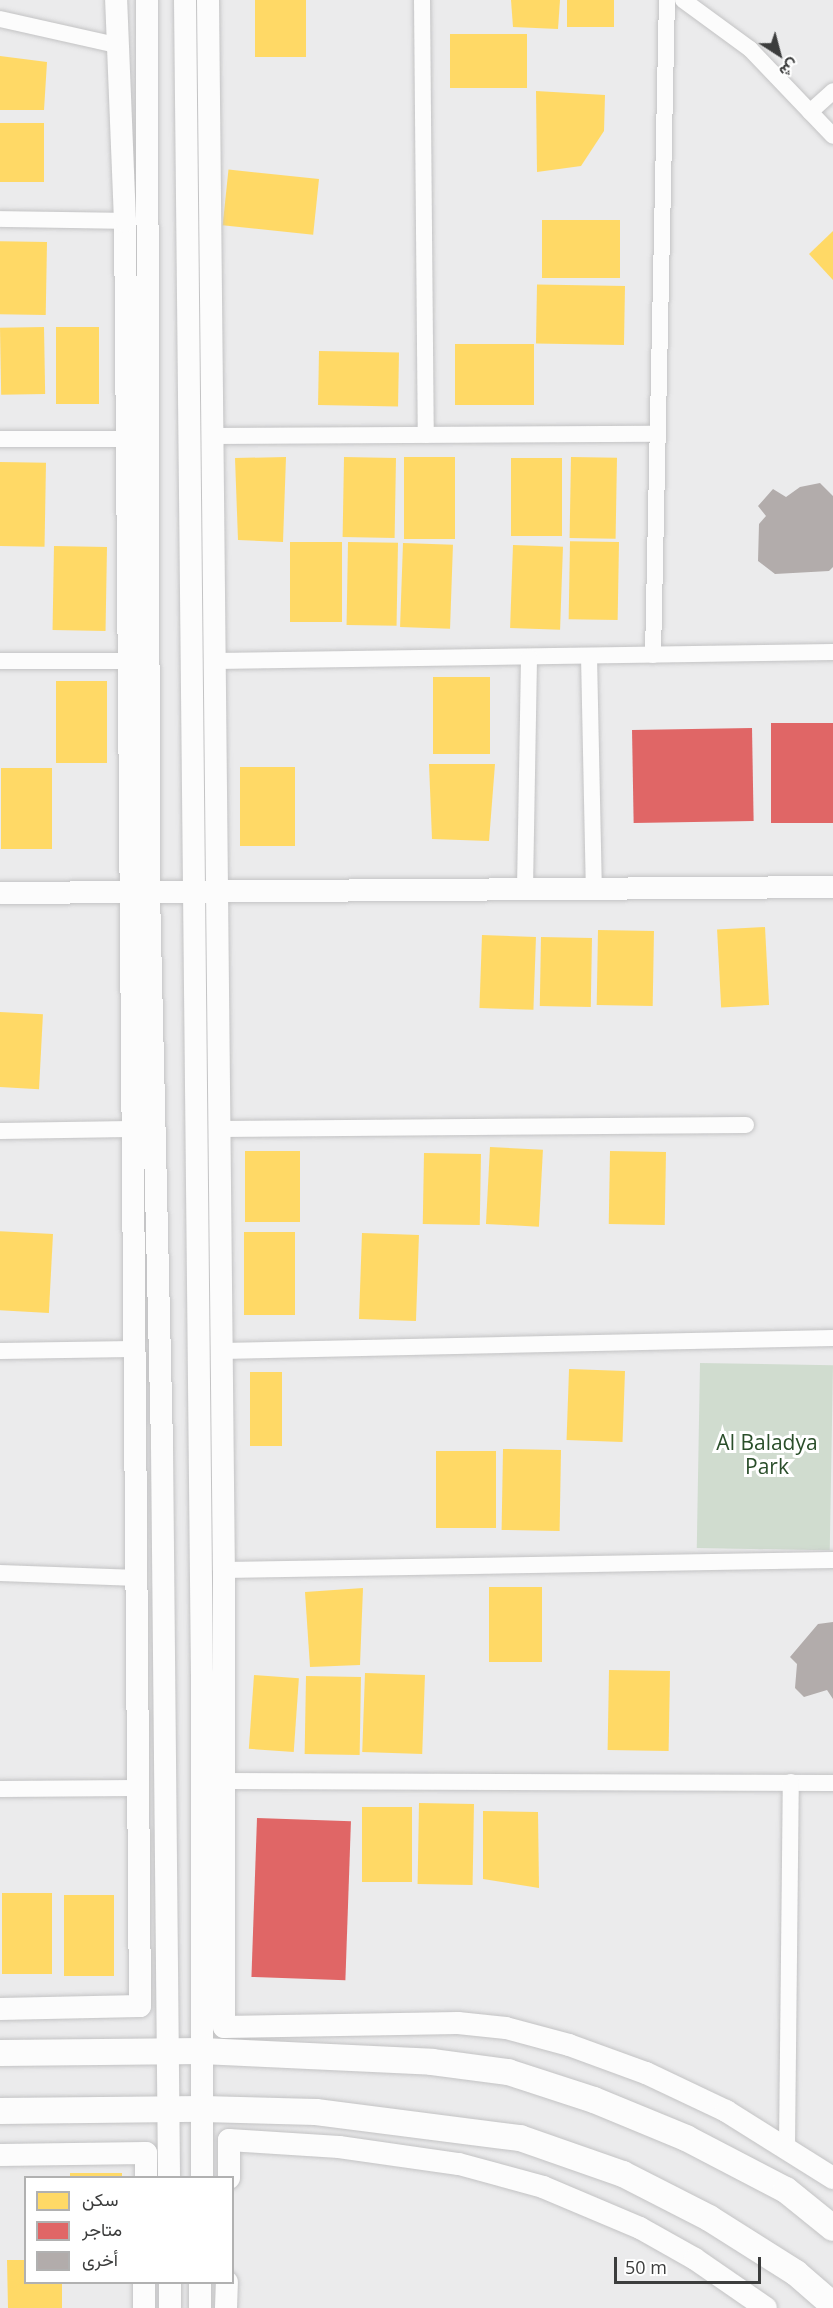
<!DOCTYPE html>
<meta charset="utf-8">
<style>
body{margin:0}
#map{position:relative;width:833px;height:2308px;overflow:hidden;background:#ebebec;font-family:"Open Sans",Vazirmatn,sans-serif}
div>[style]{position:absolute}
.green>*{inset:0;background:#d0dccf;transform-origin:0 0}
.homes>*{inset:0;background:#ffd966;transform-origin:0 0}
.shops>*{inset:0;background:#e06666;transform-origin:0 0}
.building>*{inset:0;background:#b2acab}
.roads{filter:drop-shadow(0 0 2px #c3c3c4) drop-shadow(0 0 2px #c3c3c4)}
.street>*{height:16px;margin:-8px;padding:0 8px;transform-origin:8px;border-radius:8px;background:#fcfcfc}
.secondary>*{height:22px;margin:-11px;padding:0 11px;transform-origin:11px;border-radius:11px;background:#fcfcfc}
.primary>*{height:26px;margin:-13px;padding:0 13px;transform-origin:13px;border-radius:13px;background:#fcfcfc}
span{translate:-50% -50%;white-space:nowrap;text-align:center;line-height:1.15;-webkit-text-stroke:6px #fff;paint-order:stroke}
.park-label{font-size:21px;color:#2a4e2a}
.legend{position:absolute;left:24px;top:2176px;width:210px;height:108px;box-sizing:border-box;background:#fff;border:2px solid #b1b1b1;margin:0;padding:8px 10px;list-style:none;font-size:18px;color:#3c3d3d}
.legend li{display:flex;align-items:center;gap:12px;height:30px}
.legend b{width:30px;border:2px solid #b1b1b1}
.north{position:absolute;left:749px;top:24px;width:60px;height:60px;-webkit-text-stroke:4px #fff;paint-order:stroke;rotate:144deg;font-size:16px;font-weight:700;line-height:24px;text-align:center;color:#3c3d3d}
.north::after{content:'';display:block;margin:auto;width:21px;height:27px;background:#3c3d3d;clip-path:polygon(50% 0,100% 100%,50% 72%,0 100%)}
.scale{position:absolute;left:614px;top:2257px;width:147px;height:27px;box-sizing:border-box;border:3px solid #3c3d3d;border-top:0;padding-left:8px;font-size:18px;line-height:21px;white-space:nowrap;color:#3c3d3d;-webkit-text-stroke:4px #fff;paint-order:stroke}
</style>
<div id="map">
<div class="green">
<div style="left:700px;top:1363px;width:133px;height:185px;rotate:1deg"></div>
</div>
<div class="homes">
<div style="left:255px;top:0;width:51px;height:57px"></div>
<div style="clip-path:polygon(511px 0,560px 0,558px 29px,513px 27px)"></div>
<div style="left:567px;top:0;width:47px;height:27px"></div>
<div style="left:527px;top:34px;width:54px;height:77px;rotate:90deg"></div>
<div style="clip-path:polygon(0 56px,47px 62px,44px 110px,0 110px)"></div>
<div style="clip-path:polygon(536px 91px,605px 95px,604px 131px,581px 166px,537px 172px)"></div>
<div style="left:0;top:123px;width:44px;height:59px"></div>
<div style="left:319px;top:179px;width:56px;height:91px;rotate:96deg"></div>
<div style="left:620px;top:220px;width:58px;height:78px;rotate:90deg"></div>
<div style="clip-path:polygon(833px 231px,833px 280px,809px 254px)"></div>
<div style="left:47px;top:242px;width:73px;height:47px;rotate:91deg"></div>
<div style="left:625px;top:286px;width:59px;height:88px;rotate:91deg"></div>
<div style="left:44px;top:327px;width:67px;height:44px;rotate:89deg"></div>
<div style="left:56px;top:327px;width:43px;height:77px"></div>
<div style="left:455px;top:344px;width:79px;height:61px"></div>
<div style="left:319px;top:351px;width:80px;height:54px;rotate:1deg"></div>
<div style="clip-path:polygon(286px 457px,283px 542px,238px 540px,235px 458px)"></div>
<div style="left:455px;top:457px;width:82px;height:51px;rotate:90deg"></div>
<div style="left:571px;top:457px;width:46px;height:81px;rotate:1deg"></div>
<div style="left:396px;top:458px;width:80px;height:52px;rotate:91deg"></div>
<div style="left:511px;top:458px;width:51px;height:78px"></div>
<div style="left:0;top:462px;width:46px;height:84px;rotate:1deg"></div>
<div style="left:342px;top:542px;width:80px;height:52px;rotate:90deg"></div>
<div style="left:348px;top:542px;width:50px;height:83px;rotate:1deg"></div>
<div style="left:619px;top:542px;width:78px;height:49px;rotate:91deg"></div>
<div style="left:403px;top:543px;width:50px;height:84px;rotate:2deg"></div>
<div style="left:513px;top:545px;width:50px;height:83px;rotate:2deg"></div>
<div style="left:54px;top:546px;width:53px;height:84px;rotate:1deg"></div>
<div style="left:490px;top:677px;width:77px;height:57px;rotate:90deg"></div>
<div style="left:107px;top:681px;width:82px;height:51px;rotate:90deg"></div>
<div style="clip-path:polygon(429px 764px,495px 764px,489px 841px,432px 839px)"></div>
<div style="left:295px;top:767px;width:79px;height:55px;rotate:90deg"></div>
<div style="left:1px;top:768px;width:51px;height:81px"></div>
<div style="left:765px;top:927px;width:78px;height:48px;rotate:87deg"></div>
<div style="left:598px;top:930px;width:56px;height:75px;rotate:1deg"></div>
<div style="left:482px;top:935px;width:54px;height:73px;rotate:2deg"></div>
<div style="left:541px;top:937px;width:51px;height:69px;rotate:1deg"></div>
<div style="left:0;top:1012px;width:43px;height:75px;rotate:3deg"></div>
<div style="left:490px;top:1147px;width:53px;height:77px;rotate:3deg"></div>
<div style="left:245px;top:1151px;width:55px;height:71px"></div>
<div style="left:666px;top:1152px;width:73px;height:56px;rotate:91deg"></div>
<div style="left:424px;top:1153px;width:57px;height:71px;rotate:1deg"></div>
<div style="left:244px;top:1232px;width:51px;height:83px"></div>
<div style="left:362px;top:1233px;width:57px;height:86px;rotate:2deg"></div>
<div style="left:53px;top:1234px;width:79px;height:53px;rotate:93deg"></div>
<div style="left:625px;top:1371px;width:71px;height:56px;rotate:92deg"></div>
<div style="left:282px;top:1372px;width:74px;height:32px;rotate:90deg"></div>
<div style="left:561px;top:1450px;width:81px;height:58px;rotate:91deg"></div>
<div style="left:436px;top:1451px;width:60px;height:77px"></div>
<div style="left:542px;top:1587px;width:75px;height:53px;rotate:90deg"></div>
<div style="clip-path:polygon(363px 1588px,360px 1665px,310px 1667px,305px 1592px)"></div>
<div style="left:670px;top:1671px;width:80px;height:61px;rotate:91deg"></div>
<div style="left:365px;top:1673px;width:60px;height:79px;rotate:2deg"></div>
<div style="left:254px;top:1675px;width:45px;height:74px;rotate:4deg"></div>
<div style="left:306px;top:1676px;width:55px;height:78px;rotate:1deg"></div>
<div style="left:419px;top:1803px;width:55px;height:81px;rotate:1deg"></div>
<div style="left:412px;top:1807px;width:75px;height:50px;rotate:90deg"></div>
<div style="clip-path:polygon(483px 1811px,538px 1812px,539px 1888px,483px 1879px)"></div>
<div style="left:2px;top:1893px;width:50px;height:81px"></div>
<div style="left:64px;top:1895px;width:50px;height:81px"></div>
<div style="left:70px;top:2173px;width:52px;height:5px"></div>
<div style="clip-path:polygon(7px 2260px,26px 2260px,26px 2282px,62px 2282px,62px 2308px,8px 2308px)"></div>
</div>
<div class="shops">
<div style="left:833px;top:723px;width:100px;height:62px;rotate:90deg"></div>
<div style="left:752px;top:728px;width:93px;height:120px;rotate:89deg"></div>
<div style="left:257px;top:1818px;width:94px;height:159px;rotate:2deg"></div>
</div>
<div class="building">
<div style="clip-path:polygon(820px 483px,833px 496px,833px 567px,829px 571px,775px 574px,758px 561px,759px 524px,766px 516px,758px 506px,773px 489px,786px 497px,800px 487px)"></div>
<div style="clip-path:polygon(833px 1622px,833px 1699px,827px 1690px,804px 1697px,795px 1688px,797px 1664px,790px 1657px,818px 1624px)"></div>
</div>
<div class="roads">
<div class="street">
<div style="left:422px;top:0;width:435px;rotate:89.5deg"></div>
<div style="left:683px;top:0;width:83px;rotate:36.2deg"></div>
<div style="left:750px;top:49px;width:120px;rotate:46.3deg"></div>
<div style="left:0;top:19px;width:119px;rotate:12.6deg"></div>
<div style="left:810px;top:112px;width:31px;rotate:-42deg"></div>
<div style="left:0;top:219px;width:125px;rotate:0.9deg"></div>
<div style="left:212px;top:436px;width:446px;rotate:-0.3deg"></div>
<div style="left:0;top:439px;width:127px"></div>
<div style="left:653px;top:655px;width:655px;rotate:-88.78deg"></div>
<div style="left:589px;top:656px;width:230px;rotate:88.8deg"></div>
<div style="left:0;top:661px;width:126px"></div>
<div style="left:216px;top:661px;width:617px;rotate:-0.84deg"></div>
<div style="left:525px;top:888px;width:231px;rotate:-89deg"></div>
<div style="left:220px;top:1129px;width:526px;rotate:-0.44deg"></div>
<div style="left:0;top:1131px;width:130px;rotate:-0.9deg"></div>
<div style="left:0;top:1351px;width:132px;rotate:-0.9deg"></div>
<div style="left:222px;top:1351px;width:611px;rotate:-1.22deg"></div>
<div style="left:224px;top:1570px;width:609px;rotate:-0.94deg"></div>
<div style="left:0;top:1573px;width:138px;rotate:2.1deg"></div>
<div style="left:223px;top:1781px;width:610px;rotate:0.19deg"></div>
<div style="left:0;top:1789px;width:136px;rotate:-0.4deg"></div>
<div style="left:787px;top:2146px;width:364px;rotate:-89.4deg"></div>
</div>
<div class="secondary">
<div style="left:147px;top:0;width:893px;rotate:89.87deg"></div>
<div style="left:149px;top:893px;width:553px;rotate:88.65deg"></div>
<div style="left:162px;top:1446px;width:732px;rotate:89.45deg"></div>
<div style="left:185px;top:0;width:1674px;rotate:89.42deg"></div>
<div style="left:202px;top:1674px;width:504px;rotate:90deg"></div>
<div style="left:208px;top:0;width:1570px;rotate:89.42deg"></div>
<div style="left:224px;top:1570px;width:457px;rotate:90deg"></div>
<div style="left:224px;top:2027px;width:234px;rotate:-1deg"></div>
<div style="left:458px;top:2023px;width:48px;rotate:5.9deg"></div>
<div style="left:506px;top:2028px;width:65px;rotate:15.1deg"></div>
<div style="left:569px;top:2045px;width:82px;rotate:20deg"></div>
<div style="left:646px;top:2073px;width:89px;rotate:25.4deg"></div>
<div style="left:726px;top:2111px;width:126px;rotate:32.1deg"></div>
<div style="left:0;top:893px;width:833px;rotate:-0.41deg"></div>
<div style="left:0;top:2009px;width:140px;rotate:-1.2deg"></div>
<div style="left:140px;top:2006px;width:1785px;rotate:-90.48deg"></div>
<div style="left:125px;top:221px;width:221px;rotate:-92.3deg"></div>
<div style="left:0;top:2155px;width:146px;rotate:-0.8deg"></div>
<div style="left:146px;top:2153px;width:25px;rotate:90deg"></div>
<div style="left:229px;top:2178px;width:38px;rotate:-90deg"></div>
<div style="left:229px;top:2140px;width:110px;rotate:3.6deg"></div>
<div style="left:339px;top:2147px;width:121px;rotate:8.1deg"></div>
<div style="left:459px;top:2164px;width:87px;rotate:15.3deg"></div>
<div style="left:543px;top:2187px;width:105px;rotate:22.9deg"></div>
<div style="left:640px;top:2228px;width:63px;rotate:29.4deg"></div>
<div style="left:695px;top:2259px;width:86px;rotate:34.6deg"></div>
<div style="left:170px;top:2282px;width:26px;rotate:90deg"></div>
<div style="left:200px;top:2282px;width:26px;rotate:90deg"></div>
<div style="left:144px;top:2308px;width:26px;rotate:-90deg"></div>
<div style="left:226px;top:2308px;width:26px;rotate:-88deg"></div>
</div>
<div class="primary">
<div style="left:0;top:2053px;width:202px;rotate:-0.6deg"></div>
<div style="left:202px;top:2051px;width:230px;rotate:2.7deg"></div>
<div style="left:432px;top:2062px;width:77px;rotate:7.5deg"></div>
<div style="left:508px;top:2072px;width:90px;rotate:18deg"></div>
<div style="left:594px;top:2100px;width:100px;rotate:22.4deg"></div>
<div style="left:686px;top:2138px;width:113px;rotate:27.5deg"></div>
<div style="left:786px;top:2190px;width:60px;rotate:39deg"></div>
<div style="left:0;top:2111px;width:203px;rotate:-0.6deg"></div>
<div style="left:203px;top:2109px;width:113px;rotate:1.5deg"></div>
<div style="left:316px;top:2112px;width:206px;rotate:7.3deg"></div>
<div style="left:520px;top:2138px;width:109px;rotate:19.3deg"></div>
<div style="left:623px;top:2174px;width:97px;rotate:27.1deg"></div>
<div style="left:709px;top:2218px;width:103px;rotate:32.3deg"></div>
<div style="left:796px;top:2273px;width:49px;rotate:40.9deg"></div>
</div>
</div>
<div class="park-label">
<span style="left:767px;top:1454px">Al Baladya<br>Park</span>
</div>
<ul class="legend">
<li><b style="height:16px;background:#ffd966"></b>سكن</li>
<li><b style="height:16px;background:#e06666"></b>متاجر</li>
<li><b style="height:16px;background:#b2acab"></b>أخرى</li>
</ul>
<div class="north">ش</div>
<div class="scale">50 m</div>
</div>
